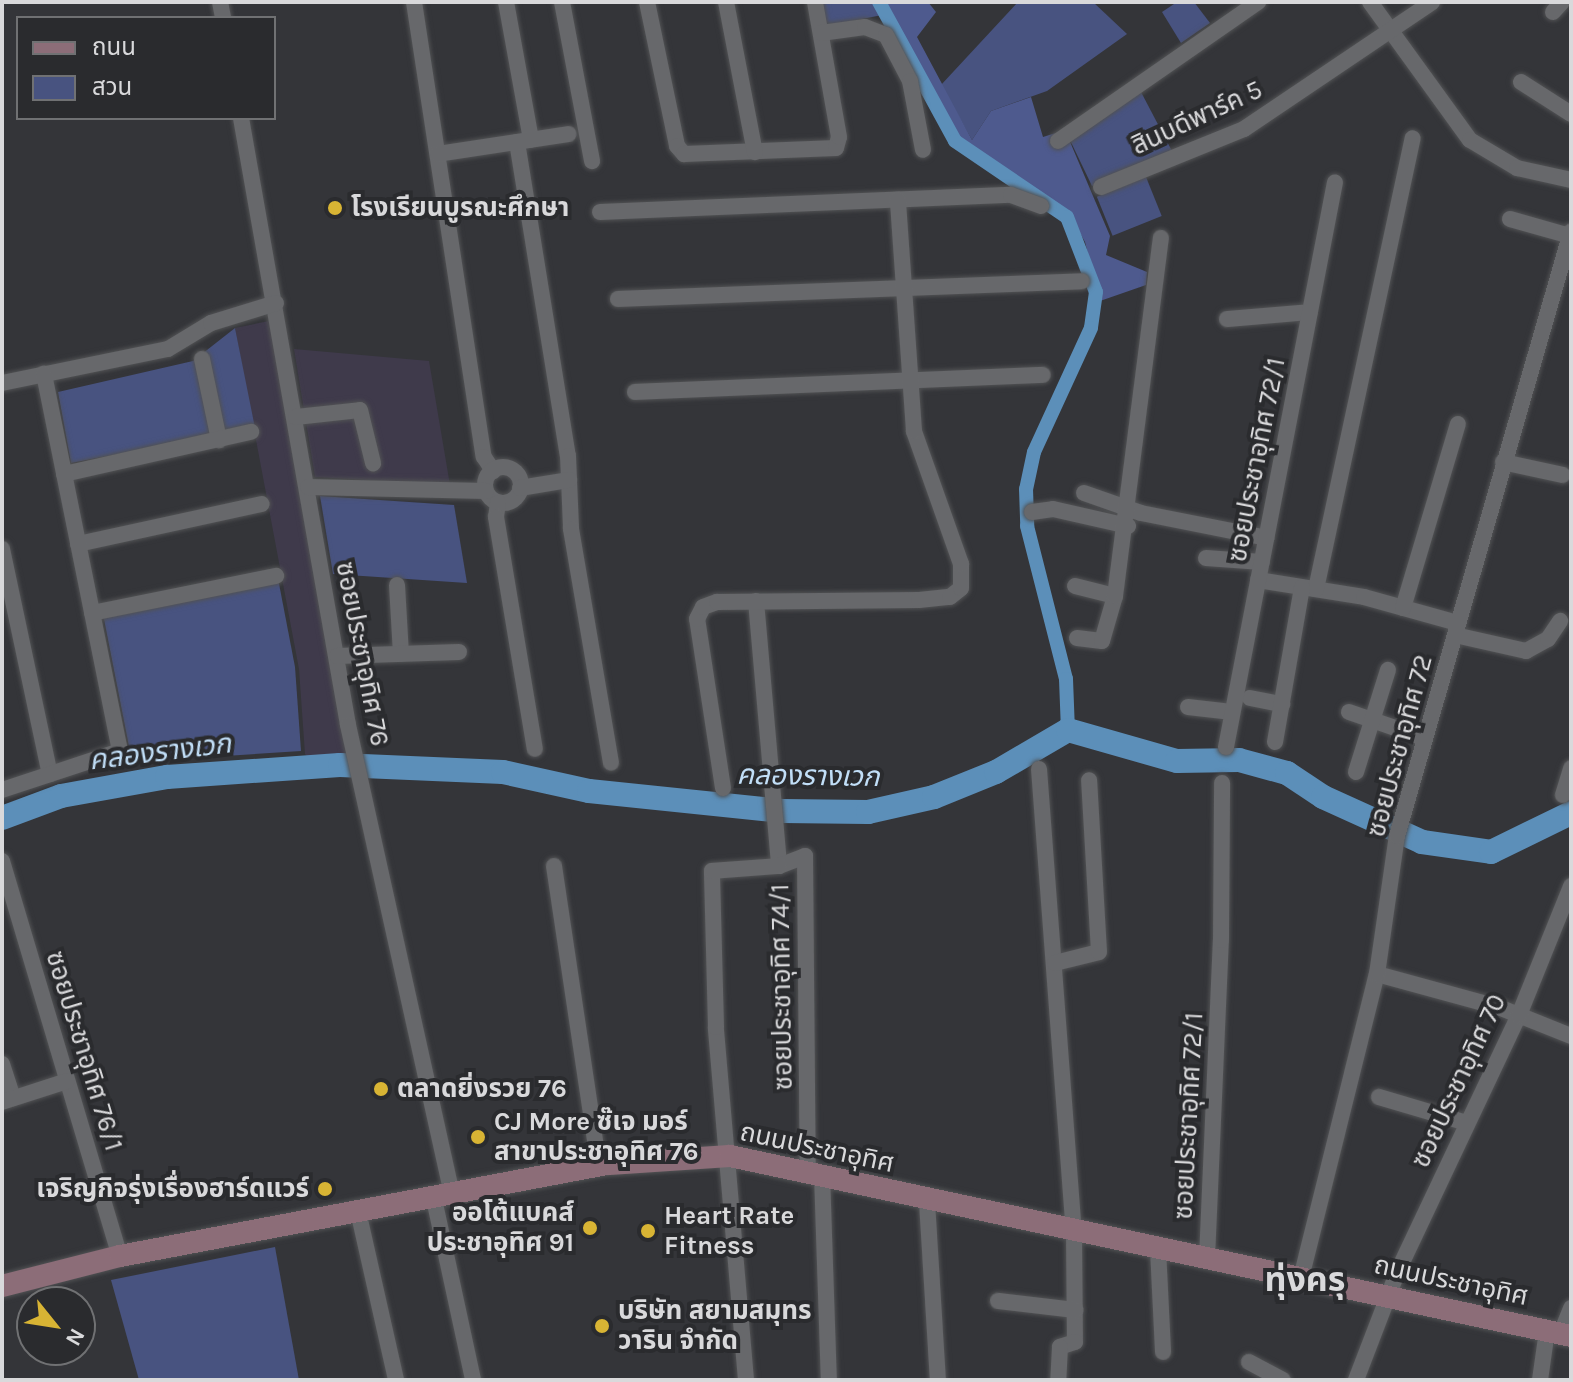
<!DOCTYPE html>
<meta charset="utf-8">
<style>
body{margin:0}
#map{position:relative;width:1573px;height:1382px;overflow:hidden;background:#343539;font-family:Karla,"Noto Sans Thai",sans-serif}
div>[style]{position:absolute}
.commercial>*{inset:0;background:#3f3a4b}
.green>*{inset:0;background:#485380;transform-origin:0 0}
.forest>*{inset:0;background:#4e5a8e}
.canal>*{height:14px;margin:-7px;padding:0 7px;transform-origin:7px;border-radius:7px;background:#5c8fb9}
.river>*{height:24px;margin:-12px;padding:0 12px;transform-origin:12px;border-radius:12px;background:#5c8fb9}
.roads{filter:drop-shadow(0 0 2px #515254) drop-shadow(0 0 2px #515254)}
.street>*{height:16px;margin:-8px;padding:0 8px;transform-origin:8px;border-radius:8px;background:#67686b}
.street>.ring{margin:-8px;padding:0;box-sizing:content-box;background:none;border:16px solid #67686b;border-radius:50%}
.secondary>*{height:22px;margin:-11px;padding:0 11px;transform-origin:11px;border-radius:11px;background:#8c6d78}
.dots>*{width:22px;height:22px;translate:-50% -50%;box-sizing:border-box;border:4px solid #2a2b2e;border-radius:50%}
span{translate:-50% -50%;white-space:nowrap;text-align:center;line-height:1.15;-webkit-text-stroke:8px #2a2b2e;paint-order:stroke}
.street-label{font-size:26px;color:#d9d9db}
.poi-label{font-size:26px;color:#d9d9db;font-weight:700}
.left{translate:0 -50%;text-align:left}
.right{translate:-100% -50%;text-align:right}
.water-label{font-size:28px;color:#c1def7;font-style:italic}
.district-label{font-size:34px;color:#d9d9db;font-weight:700}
.frame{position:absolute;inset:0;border:4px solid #d9d9db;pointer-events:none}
.legend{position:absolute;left:16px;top:16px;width:260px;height:104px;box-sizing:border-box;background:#2a2b2e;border:2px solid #707173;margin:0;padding:10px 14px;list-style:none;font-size:24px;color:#d9d9db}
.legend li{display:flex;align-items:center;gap:16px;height:40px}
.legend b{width:40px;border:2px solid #707173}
.north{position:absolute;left:16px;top:1286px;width:80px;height:80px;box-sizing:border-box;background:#2a2b2e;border:2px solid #707173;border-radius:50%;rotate:120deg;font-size:22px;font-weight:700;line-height:32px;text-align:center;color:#d9d9db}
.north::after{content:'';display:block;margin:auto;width:28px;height:36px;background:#d8b434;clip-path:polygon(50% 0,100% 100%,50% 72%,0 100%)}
</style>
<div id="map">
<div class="commercial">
<div style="clip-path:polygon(274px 320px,350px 757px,312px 762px,305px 754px,299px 669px,235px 328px)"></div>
<div style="clip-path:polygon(294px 349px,429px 361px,450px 485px,315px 477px)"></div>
</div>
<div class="green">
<div style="clip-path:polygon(818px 2px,875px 2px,882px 15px,823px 27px)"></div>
<div style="clip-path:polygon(1018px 2px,1093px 2px,1127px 34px,1047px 91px,991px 111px,972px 140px,941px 85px)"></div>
<div style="clip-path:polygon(1177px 2px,1194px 2px,1210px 23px,1181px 43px,1162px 12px)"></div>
<div style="clip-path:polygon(1141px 92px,1173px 153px,1092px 186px,1069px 138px)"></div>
<div style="left:1146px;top:177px;width:42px;height:53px;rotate:68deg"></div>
<div style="clip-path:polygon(235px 328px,255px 428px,71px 463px,58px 392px,193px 361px)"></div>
<div style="clip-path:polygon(320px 496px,454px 505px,467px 583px,333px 574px)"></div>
<div style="clip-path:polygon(276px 568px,295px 667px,301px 751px,132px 762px,101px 604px)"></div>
<div style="clip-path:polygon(275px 1247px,299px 1380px,139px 1380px,111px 1280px)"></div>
</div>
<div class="forest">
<div style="clip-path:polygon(882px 2px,928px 2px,936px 12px,917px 37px,972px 140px,991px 111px,1031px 97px,1043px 137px,1065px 130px,1110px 236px,1106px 255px,1147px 272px,1146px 285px,1100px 301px,1085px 242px,1070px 215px,960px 140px)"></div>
</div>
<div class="canal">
<div style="left:879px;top:2px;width:158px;rotate:61.3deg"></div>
<div style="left:955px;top:141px;width:135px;rotate:34.2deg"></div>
<div style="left:1067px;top:217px;width:80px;rotate:68.9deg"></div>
<div style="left:1096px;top:292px;width:36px;rotate:98deg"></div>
<div style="left:1091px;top:328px;width:136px;rotate:114.7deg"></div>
<div style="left:1034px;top:452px;width:38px;rotate:102deg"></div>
<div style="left:1026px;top:489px;width:37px;rotate:88deg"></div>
<div style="left:1027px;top:526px;width:158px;rotate:75.7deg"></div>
<div style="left:1066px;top:679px;width:51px;rotate:87.8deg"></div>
</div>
<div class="river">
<div style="left:2px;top:818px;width:63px;rotate:-20.4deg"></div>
<div style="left:61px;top:796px;width:108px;rotate:-10.2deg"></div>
<div style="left:167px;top:777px;width:173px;rotate:-4deg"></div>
<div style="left:340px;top:765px;width:163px;rotate:2.5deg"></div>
<div style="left:503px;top:772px;width:88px;rotate:12.5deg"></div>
<div style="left:589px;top:791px;width:194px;rotate:5.9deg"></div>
<div style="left:782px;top:811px;width:86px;rotate:0.7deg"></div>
<div style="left:868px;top:812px;width:68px;rotate:-12.8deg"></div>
<div style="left:934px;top:797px;width:67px;rotate:-22deg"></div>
<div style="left:996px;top:772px;width:83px;rotate:-30.3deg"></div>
<div style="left:1068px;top:730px;width:113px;rotate:15.9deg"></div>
<div style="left:1177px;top:761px;width:62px;rotate:-0.9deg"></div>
<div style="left:1239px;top:760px;width:50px;rotate:15.2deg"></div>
<div style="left:1287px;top:773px;width:43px;rotate:33.7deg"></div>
<div style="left:1323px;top:797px;width:109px;rotate:24.4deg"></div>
<div style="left:1422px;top:842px;width:70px;rotate:8.2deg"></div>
<div style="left:1491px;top:852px;width:89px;rotate:-26deg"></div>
</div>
<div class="roads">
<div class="street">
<div style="left:220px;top:2px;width:16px;rotate:79deg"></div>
<div style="left:414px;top:2px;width:460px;rotate:81.3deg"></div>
<div style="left:484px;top:457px;width:17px;rotate:57deg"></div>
<div style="left:506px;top:2px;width:140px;rotate:79.7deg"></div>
<div style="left:562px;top:2px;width:162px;rotate:79.3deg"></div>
<div style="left:647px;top:2px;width:147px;rotate:78.2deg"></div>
<div style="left:677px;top:146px;width:11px;rotate:49deg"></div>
<div style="left:684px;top:154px;width:152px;rotate:-2.3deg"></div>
<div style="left:836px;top:148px;width:11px;rotate:-75deg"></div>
<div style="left:839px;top:137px;width:137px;rotate:-100.1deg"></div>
<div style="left:726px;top:2px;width:153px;rotate:79.1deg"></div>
<div style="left:1370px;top:2px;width:170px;rotate:54.1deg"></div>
<div style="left:1470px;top:140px;width:55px;rotate:30.8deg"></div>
<div style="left:1517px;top:168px;width:55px;rotate:12.5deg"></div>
<div style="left:1553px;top:12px;width:13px;rotate:-48deg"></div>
<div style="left:821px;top:33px;width:44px;rotate:-7.8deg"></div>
<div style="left:865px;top:27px;width:22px;rotate:21deg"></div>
<div style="left:886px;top:35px;width:52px;rotate:62.4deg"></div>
<div style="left:910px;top:81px;width:70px;rotate:79.3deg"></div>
<div style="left:1521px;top:82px;width:59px;rotate:32.6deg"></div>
<div style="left:241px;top:118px;width:616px;rotate:80deg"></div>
<div style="left:348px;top:725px;width:480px;rotate:77.5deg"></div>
<div style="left:1058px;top:141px;width:244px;rotate:-34.8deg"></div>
<div style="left:517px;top:142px;width:318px;rotate:80.8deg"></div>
<div style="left:568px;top:456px;width:73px;rotate:87.6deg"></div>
<div style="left:571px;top:529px;width:237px;rotate:80.3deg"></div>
<div style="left:438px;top:154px;width:132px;rotate:-8.7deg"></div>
<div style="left:1101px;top:187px;width:154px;rotate:-22.1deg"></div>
<div style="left:1244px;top:129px;width:227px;rotate:-34deg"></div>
<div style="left:600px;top:212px;width:411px;rotate:-2.4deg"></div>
<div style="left:1011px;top:195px;width:32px;rotate:20deg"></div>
<div style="left:1510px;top:219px;width:62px;rotate:15.8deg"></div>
<div style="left:618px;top:299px;width:464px;rotate:-2.2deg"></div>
<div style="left:1227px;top:319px;width:83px;rotate:-4.8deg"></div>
<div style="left:202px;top:359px;width:83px;rotate:78.1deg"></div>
<div style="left:2px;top:383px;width:169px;rotate:-11.6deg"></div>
<div style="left:168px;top:349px;width:50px;rotate:-31.2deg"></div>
<div style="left:211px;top:323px;width:68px;rotate:-17.1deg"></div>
<div style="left:635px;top:392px;width:408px;rotate:-2.4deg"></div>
<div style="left:296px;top:417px;width:64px;rotate:-6.2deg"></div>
<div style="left:360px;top:410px;width:55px;rotate:76.2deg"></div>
<div style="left:1503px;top:462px;width:61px;rotate:12.2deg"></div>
<div class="ring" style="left:485px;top:467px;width:20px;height:20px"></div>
<div style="left:64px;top:474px;width:192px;rotate:-12.7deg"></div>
<div style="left:308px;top:487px;width:178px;rotate:1.3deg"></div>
<div style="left:520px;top:488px;width:50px;rotate:-9.3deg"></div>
<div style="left:1084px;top:493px;width:60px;rotate:19.3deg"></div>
<div style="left:1141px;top:513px;width:128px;rotate:11.2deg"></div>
<div style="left:498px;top:503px;width:14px;rotate:98deg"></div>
<div style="left:496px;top:517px;width:235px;rotate:80.5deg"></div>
<div style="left:1032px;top:512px;width:21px;rotate:-8deg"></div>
<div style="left:1053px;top:509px;width:77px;rotate:12.8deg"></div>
<div style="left:78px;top:544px;width:188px;rotate:-12.3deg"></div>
<div style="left:2px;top:549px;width:230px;rotate:78deg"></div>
<div style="left:1206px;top:558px;width:56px;rotate:4.1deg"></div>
<div style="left:1258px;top:580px;width:107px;rotate:9.1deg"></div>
<div style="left:1364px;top:597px;width:98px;rotate:15.5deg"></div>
<div style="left:397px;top:585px;width:69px;rotate:86.7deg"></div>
<div style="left:1075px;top:586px;width:41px;rotate:14deg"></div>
<div style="left:1316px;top:589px;width:461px;rotate:-77.9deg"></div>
<div style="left:756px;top:601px;width:266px;rotate:85deg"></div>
<div style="left:779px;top:866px;width:28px;rotate:-21deg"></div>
<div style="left:805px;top:856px;width:314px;rotate:89.5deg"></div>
<div style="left:1403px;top:608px;width:192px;rotate:-73.4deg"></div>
<div style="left:92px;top:613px;width:188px;rotate:-11.4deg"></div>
<div style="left:1455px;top:635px;width:73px;rotate:12.7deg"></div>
<div style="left:1526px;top:651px;width:25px;rotate:-29deg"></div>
<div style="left:1548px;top:639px;width:22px;rotate:-56deg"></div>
<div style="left:1077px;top:638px;width:25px;rotate:7deg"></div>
<div style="left:1102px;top:641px;width:47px;rotate:-73.9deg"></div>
<div style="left:1115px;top:596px;width:361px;rotate:-82.7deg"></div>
<div style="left:337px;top:656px;width:122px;rotate:-1.9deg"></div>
<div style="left:1250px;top:698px;width:33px;rotate:11deg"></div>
<div style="left:1188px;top:707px;width:44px;rotate:6.5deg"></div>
<div style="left:1349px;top:712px;width:79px;rotate:19.1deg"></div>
<div style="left:1275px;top:742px;width:157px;rotate:-80.1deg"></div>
<div style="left:1226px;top:747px;width:575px;rotate:-79.08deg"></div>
<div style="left:1039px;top:769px;width:464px;rotate:85.7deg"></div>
<div style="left:1074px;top:1232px;width:110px;rotate:89.5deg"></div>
<div style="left:1075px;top:1342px;width:16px;rotate:162deg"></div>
<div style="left:1060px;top:1347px;width:33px;rotate:93deg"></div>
<div style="left:1356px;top:772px;width:107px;rotate:-72.6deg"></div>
<div style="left:723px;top:788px;width:171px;rotate:-98.7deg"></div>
<div style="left:697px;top:619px;width:13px;rotate:-63deg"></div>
<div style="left:703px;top:607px;width:15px;rotate:-20deg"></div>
<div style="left:717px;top:602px;width:202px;rotate:-0.6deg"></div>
<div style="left:919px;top:600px;width:31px;rotate:-6deg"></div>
<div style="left:950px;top:597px;width:14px;rotate:-39deg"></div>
<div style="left:961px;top:588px;width:24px;rotate:-90deg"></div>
<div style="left:961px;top:564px;width:141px;rotate:-109.5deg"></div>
<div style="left:914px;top:431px;width:232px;rotate:-94deg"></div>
<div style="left:2px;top:790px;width:124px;rotate:-18.3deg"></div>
<div style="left:120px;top:751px;width:385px;rotate:-101.4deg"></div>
<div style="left:1563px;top:795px;width:28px;rotate:-73deg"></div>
<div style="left:2px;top:861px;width:412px;rotate:73.4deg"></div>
<div style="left:554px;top:866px;width:303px;rotate:81.5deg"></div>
<div style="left:1055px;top:963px;width:45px;rotate:-14deg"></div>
<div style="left:1099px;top:952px;width:172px;rotate:-93.3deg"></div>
<div style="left:1377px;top:974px;width:129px;rotate:15.3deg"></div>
<div style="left:1501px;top:1008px;width:75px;rotate:21.8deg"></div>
<div style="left:2px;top:1064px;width:36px;rotate:72deg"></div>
<div style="left:1379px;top:1097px;width:92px;rotate:16.5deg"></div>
<div style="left:2px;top:1102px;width:68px;rotate:-17.9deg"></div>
<div style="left:822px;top:1174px;width:206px;rotate:88.1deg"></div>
<div style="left:434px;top:1199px;width:185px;rotate:77.8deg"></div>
<div style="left:927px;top:1202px;width:178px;rotate:86.5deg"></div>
<div style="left:358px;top:1211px;width:173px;rotate:77.3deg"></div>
<div style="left:1158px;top:1249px;width:103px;rotate:87.2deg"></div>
<div style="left:1207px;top:1258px;width:318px;rotate:-87.5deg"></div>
<div style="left:1221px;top:940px;width:157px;rotate:-89.6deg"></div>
<div style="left:1301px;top:1278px;width:313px;rotate:-76deg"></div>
<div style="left:1377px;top:974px;width:139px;rotate:-81.8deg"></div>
<div style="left:1397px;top:836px;width:629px;rotate:-73.93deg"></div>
<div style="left:998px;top:1301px;width:78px;rotate:6.7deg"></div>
<div style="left:1561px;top:1333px;width:27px;rotate:-68deg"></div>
<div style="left:1249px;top:1362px;width:38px;rotate:28deg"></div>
<div style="left:746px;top:1380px;width:354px;rotate:-94.9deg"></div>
<div style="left:716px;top:1027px;width:156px;rotate:-91.5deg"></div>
<div style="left:712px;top:871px;width:67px;rotate:-4.3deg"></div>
<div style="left:1356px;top:1380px;width:115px;rotate:-69deg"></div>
<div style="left:1397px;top:1273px;width:285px;rotate:-64.7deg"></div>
<div style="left:1519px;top:1015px;width:139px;rotate:-68deg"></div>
<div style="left:1540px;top:1380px;width:49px;rotate:-81.9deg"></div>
</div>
<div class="secondary">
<div style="left:2px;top:1286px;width:122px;rotate:-14.3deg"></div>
<div style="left:120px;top:1256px;width:498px;rotate:-10.7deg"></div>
<div style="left:609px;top:1164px;width:121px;rotate:-3.8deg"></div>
<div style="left:730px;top:1156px;width:860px;rotate:12.08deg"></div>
</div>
</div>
<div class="dots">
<div style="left:335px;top:208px;background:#d8b434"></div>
<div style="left:381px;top:1089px;background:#d8b434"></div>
<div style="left:478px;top:1137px;background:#d8b434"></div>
<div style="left:325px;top:1189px;background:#d8b434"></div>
<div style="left:590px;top:1228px;background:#d8b434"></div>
<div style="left:648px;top:1231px;background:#d8b434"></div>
<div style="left:602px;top:1326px;background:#d8b434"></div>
</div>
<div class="street-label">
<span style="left:1197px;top:118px;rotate:-25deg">สินบดีพาร์ค 5</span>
<span style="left:1257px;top:460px;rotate:-79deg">ซอยประชาอุทิศ 72/1</span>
<span style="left:362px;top:654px;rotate:79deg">ซอยประชาอุทิศ 76</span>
<span style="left:1400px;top:746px;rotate:-75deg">ซอยประชาอุทิศ 72</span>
<span style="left:782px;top:987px;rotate:-91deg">ซอยประชาอุทิศ 74/1</span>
<span style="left:84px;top:1051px;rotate:73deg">ซอยประชาอุทิศ 76/1</span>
<span style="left:1459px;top:1081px;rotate:-65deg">ซอยประชาอุทิศ 70</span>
<span style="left:1189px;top:1116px;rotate:-87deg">ซอยประชาอุทิศ 72/1</span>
<span style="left:817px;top:1148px;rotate:12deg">ถนนประชาอุทิศ</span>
<span style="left:1451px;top:1281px;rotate:12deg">ถนนประชาอุทิศ</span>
</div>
<div class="poi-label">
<span class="left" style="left:351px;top:208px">โรงเรียนบูรณะศึกษา</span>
<span class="left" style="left:397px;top:1089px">ตลาดยิ่งรวย 76</span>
<span class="left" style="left:494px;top:1137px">CJ More ซ๊เจ มอร์<br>สาขาประชาอุทิศ 76</span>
<span class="right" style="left:309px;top:1189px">เจริญกิจรุ่งเรื่องฮาร์ดแวร์</span>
<span class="right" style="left:574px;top:1228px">ออโต้แบคส์<br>ประชาอุทิศ 91</span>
<span class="left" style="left:664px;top:1231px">Heart Rate<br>Fitness</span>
<span class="left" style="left:618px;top:1326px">บริษัท สยามสมุทร<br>วาริน จำกัด</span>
</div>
<div class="water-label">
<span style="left:160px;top:752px;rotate:-7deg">คลองรางเวก</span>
<span style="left:808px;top:776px;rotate:1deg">คลองรางเวก</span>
</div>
<div class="district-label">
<span style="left:1305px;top:1281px">ทุ่งครุ</span>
</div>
<div class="frame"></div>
<ul class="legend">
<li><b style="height:10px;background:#8c6d78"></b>ถนน</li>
<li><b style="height:22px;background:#485380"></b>สวน</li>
</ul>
<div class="north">N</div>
</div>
